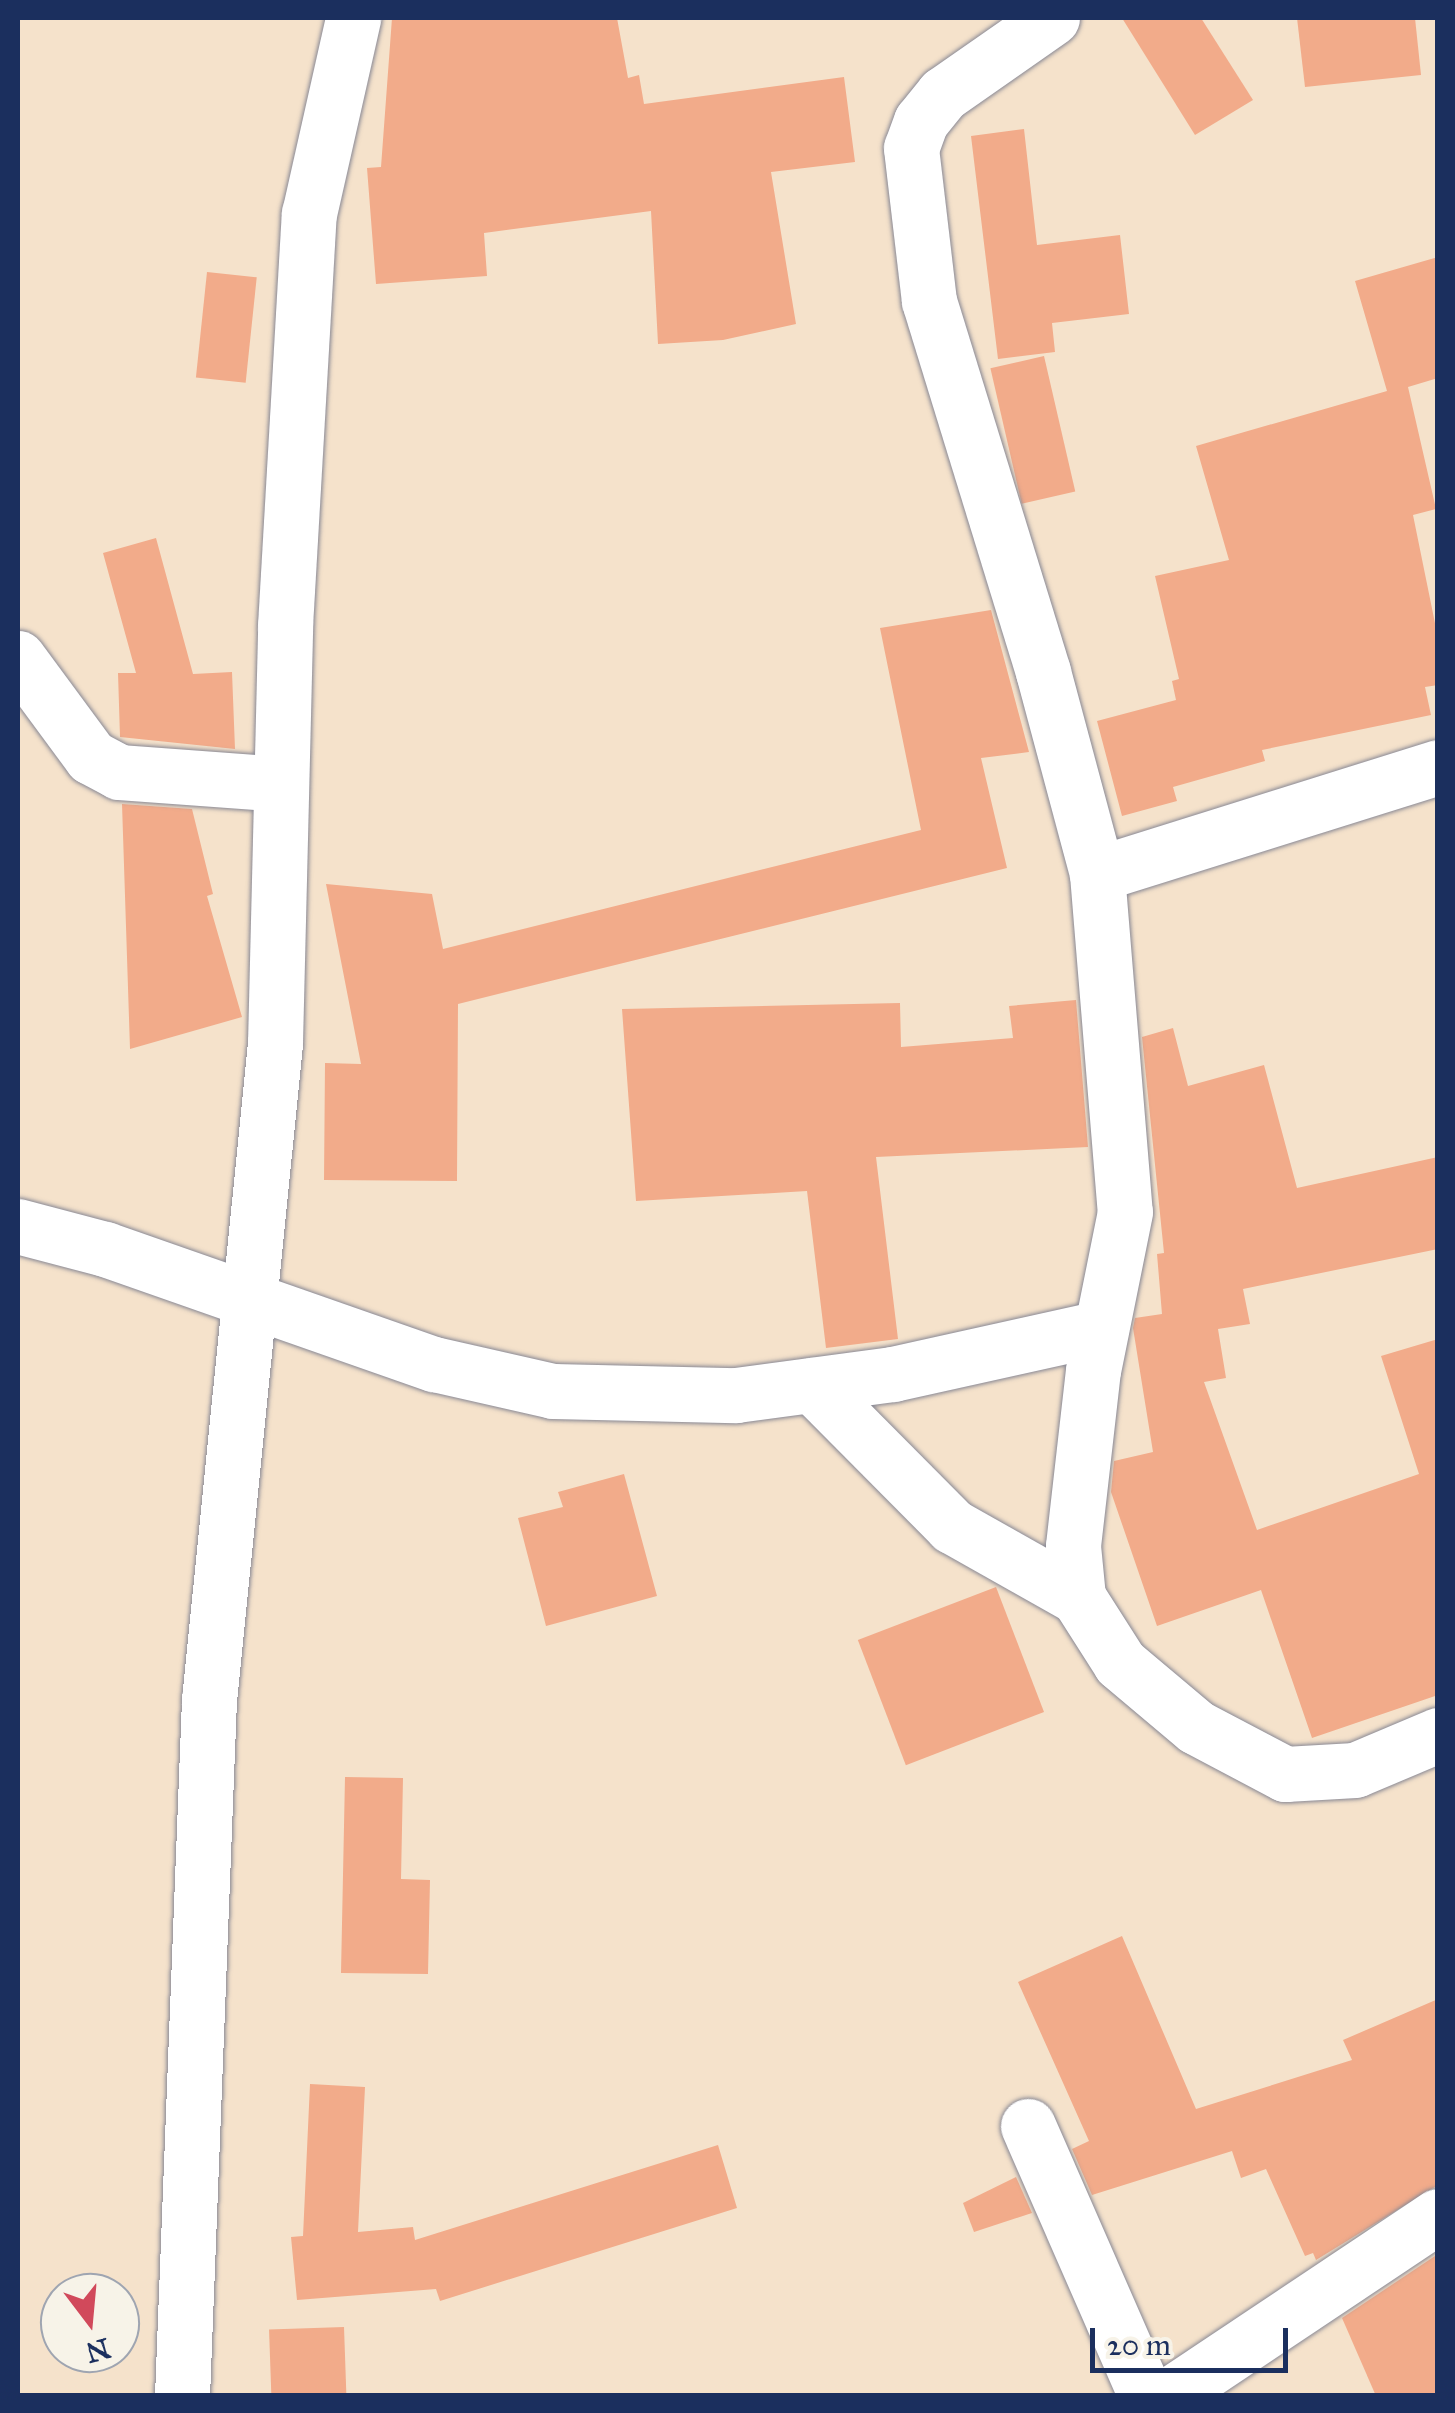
<!DOCTYPE html>
<style>
body{margin:0}
#map{position:relative;width:1455px;height:2413px;overflow:hidden;background:#f5e2cb;font-family:"IM FELL Great Primer",serif}
div>[style]{position:absolute}
.building>*{inset:0;background:#f2ab8a;transform-origin:0 0}
.roads{filter:drop-shadow(0 0 2px #888894) drop-shadow(0 0 2px #888894)}
.street>*{height:55px;margin:-27.5px;padding:0 27.5px;transform-origin:27.5px;border-radius:27.5px;background:#fff}
span{translate:-50% -50%;white-space:nowrap;text-align:center;line-height:1.15;-webkit-text-stroke:8px #f7f3e8;paint-order:stroke}
.frame{position:absolute;inset:0;border:20px solid #1b2f5e;pointer-events:none}
.north{position:absolute;left:40px;top:2273px;width:100px;height:100px;box-sizing:border-box;background:#f7f3e8;border:2px solid #9fa5b1;border-radius:50%;rotate:164deg;font-size:28px;font-weight:700;line-height:40px;text-align:center;color:#1b2f5e}
.north::after{content:'';display:block;margin:auto;width:35px;height:45px;background:#d1495b;clip-path:polygon(50% 0,100% 100%,50% 72%,0 100%)}
.scale{position:absolute;left:1090px;top:2328px;width:198px;height:45px;box-sizing:border-box;border:5px solid #1b2f5e;border-top:0;padding-left:12px;font-size:30px;line-height:35px;white-space:nowrap;color:#1b2f5e;-webkit-text-stroke:8px #f7f3e8;paint-order:stroke}
</style>
<div id="map">
<div class="building">
<div style="clip-path:polygon(392px 18px,617px 18px,628px 78px,639px 75px,644px 104px,844px 77px,855px 162px,771px 172px,796px 324px,723px 340px,658px 344px,651px 211px,484px 233px,487px 276px,376px 284px,367px 168px,381px 167px)"></div>
<div style="clip-path:polygon(1122px 18px,1201px 18px,1253px 100px,1195px 135px)"></div>
<div style="clip-path:polygon(1297px 18px,1415px 18px,1421px 75px,1305px 87px)"></div>
<div style="clip-path:polygon(1024px 129px,1037px 245px,1120px 235px,1129px 314px,1052px 323px,1055px 352px,998px 359px,971px 136px)"></div>
<div style="clip-path:polygon(1438px 257px,1438px 378px,1408px 387px,1436px 509px,1413px 515px,1438px 638px,1438px 685px,1425px 687px,1431px 715px,1262px 750px,1265px 761px,1173px 787px,1177px 801px,1122px 816px,1097px 721px,1176px 700px,1172px 681px,1179px 679px,1155px 576px,1229px 560px,1196px 446px,1387px 391px,1355px 281px)"></div>
<div style="left:207px;top:272px;width:50px;height:106px;rotate:6deg"></div>
<div style="left:1044px;top:356px;width:139px;height:55px;rotate:77deg"></div>
<div style="clip-path:polygon(156px 538px,193px 674px,232px 672px,235px 749px,120px 737px,118px 673px,136px 673px,103px 553px)"></div>
<div style="clip-path:polygon(991px 610px,1029px 752px,981px 758px,1007px 868px,458px 1004px,457px 1181px,324px 1180px,325px 1063px,361px 1064px,326px 884px,432px 894px,443px 949px,921px 830px,880px 628px)"></div>
<div style="clip-path:polygon(122px 804px,192px 809px,213px 894px,207px 896px,242px 1017px,130px 1049px)"></div>
<div style="clip-path:polygon(1076px 1000px,1088px 1147px,876px 1157px,898px 1339px,826px 1348px,807px 1191px,636px 1201px,622px 1009px,900px 1003px,901px 1047px,1013px 1038px,1009px 1006px)"></div>
<div style="clip-path:polygon(1173px 1028px,1188px 1086px,1264px 1065px,1297px 1188px,1438px 1157px,1438px 1249px,1243px 1289px,1250px 1324px,1218px 1329px,1226px 1378px,1204px 1382px,1257px 1530px,1419px 1474px,1381px 1356px,1438px 1339px,1438px 1695px,1312px 1738px,1261px 1590px,1157px 1626px,1111px 1492px,1114px 1461px,1153px 1452px,1133px 1328px,1135px 1318px,1162px 1314px,1157px 1254px,1164px 1253px,1142px 1037px)"></div>
<div style="clip-path:polygon(624px 1474px,657px 1596px,546px 1626px,518px 1518px,563px 1507px,558px 1492px)"></div>
<div style="left:996px;top:1587px;width:134px;height:148px;rotate:69deg"></div>
<div style="clip-path:polygon(345px 1777px,403px 1778px,401px 1879px,430px 1880px,428px 1974px,341px 1973px)"></div>
<div style="clip-path:polygon(1122px 1936px,1196px 2109px,1352px 2060px,1343px 2040px,1438px 1999px,1438px 2185px,1316px 2260px,1313px 2253px,1305px 2256px,1266px 2169px,1241px 2178px,1232px 2151px,1092px 2195px,1072px 2149px,1089px 2141px,1018px 1982px)"></div>
<div style="clip-path:polygon(310px 2084px,365px 2087px,358px 2232px,413px 2227px,415px 2240px,718px 2145px,737px 2208px,440px 2301px,436px 2289px,297px 2300px,291px 2237px,303px 2236px)"></div>
<div style="clip-path:polygon(1016px 2177px,1032px 2213px,974px 2232px,963px 2203px)"></div>
<div style="clip-path:polygon(1438px 2254px,1438px 2396px,1376px 2396px,1342px 2318px)"></div>
<div style="left:344px;top:2327px;width:69px;height:75px;rotate:88deg"></div>
</div>
<div class="roads">
<div class="street">
<div style="left:1052px;top:18px;width:133px;rotate:145.1deg"></div>
<div style="left:943px;top:94px;width:35px;rotate:129deg"></div>
<div style="left:921px;top:121px;width:29px;rotate:110deg"></div>
<div style="left:911px;top:148px;width:154px;rotate:83.3deg"></div>
<div style="left:929px;top:301px;width:388px;rotate:72.9deg"></div>
<div style="left:1043px;top:672px;width:209px;rotate:75deg"></div>
<div style="left:1097px;top:874px;width:339px;rotate:85.3deg"></div>
<div style="left:1125px;top:1212px;width:161px;rotate:101.4deg"></div>
<div style="left:1093px;top:1370px;width:177px;rotate:96.5deg"></div>
<div style="left:1073px;top:1546px;width:51px;rotate:84.4deg"></div>
<div style="left:1078px;top:1597px;width:78px;rotate:57.5deg"></div>
<div style="left:1120px;top:1663px;width:99px;rotate:40.1deg"></div>
<div style="left:1196px;top:1727px;width:101px;rotate:27.8deg"></div>
<div style="left:1285px;top:1774px;width:70px;rotate:-3.3deg"></div>
<div style="left:1355px;top:1770px;width:90px;rotate:-22.9deg"></div>
<div style="left:18px;top:658px;width:123px;rotate:53.6deg"></div>
<div style="left:91px;top:757px;width:32px;rotate:28deg"></div>
<div style="left:119px;top:772px;width:162px;rotate:4.2deg"></div>
<div style="left:1097px;top:874px;width:357px;rotate:-17.4deg"></div>
<div style="left:18px;top:1226px;width:90px;rotate:14.8deg"></div>
<div style="left:105px;top:1249px;width:349px;rotate:19.3deg"></div>
<div style="left:434px;top:1364px;width:122px;rotate:12.8deg"></div>
<div style="left:553px;top:1391px;width:183px;rotate:1.3deg"></div>
<div style="left:736px;top:1395px;width:158px;rotate:-7.6deg"></div>
<div style="left:893px;top:1374px;width:213px;rotate:-12.5deg"></div>
<div style="left:812px;top:1385px;width:199px;rotate:45.2deg"></div>
<div style="left:952px;top:1526px;width:145px;rotate:29.4deg"></div>
<div style="left:1028px;top:2126px;width:295px;rotate:66.4deg"></div>
<div style="left:182px;top:2396px;width:697px;rotate:-87.78deg"></div>
<div style="left:209px;top:1700px;width:660px;rotate:-84.26deg"></div>
<div style="left:275px;top:1043px;width:417px;rotate:-88.6deg"></div>
<div style="left:285px;top:626px;width:413px;rotate:-86.7deg"></div>
<div style="left:309px;top:214px;width:201px;rotate:-77.3deg"></div>
<div style="left:1168px;top:2396px;width:324px;rotate:-33.7deg"></div>
</div>
</div>
<div class="frame"></div>
<div class="north">N</div>
<div class="scale">20 m</div>
</div>
